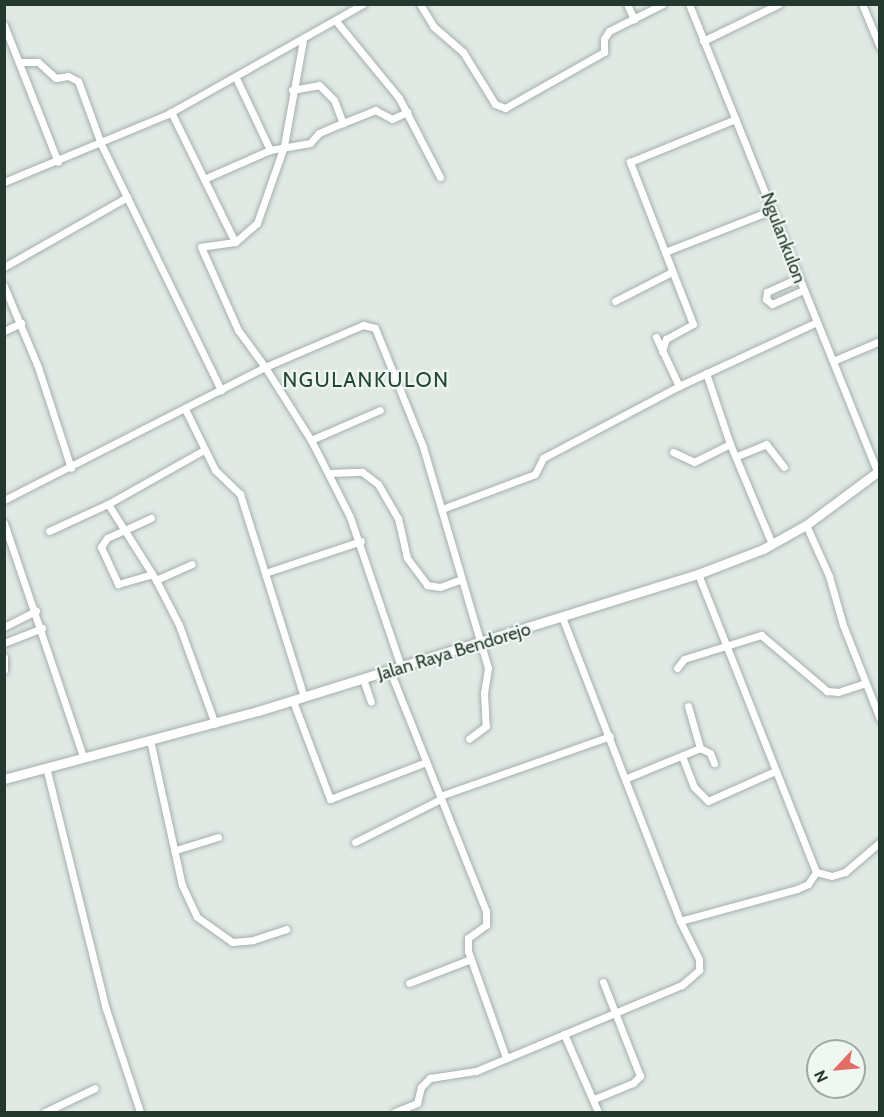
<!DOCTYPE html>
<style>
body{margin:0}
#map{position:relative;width:884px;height:1117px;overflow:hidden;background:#e0e9e4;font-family:Cabin,sans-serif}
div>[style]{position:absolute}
.roads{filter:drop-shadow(0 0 2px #a4b0aa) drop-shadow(0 0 2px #a4b0aa)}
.minor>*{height:7px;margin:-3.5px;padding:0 3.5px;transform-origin:3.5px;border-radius:3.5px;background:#fff}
.secondary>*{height:9px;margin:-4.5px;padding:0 4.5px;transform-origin:4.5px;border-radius:4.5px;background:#fff}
span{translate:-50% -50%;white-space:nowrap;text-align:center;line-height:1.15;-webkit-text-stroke:4.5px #f0f6f2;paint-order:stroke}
.street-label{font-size:18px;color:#23382e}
.quarter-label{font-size:21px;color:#224737;letter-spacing:1.5px}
.frame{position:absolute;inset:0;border:6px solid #23382e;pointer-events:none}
.north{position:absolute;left:806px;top:1039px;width:60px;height:60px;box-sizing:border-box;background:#f0f6f2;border:2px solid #9eaaa4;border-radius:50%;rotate:244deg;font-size:16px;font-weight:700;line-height:24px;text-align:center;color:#23382e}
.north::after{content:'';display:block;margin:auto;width:21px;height:27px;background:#e06e67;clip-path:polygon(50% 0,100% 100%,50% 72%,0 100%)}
</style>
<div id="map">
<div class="roads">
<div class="minor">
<div style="left:420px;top:4px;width:26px;rotate:59deg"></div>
<div style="left:433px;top:26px;width:40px;rotate:41deg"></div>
<div style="left:463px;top:52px;width:61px;rotate:58.4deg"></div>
<div style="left:495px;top:104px;width:11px;rotate:22deg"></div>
<div style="left:505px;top:108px;width:114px;rotate:-29.5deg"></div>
<div style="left:604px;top:52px;width:13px;rotate:-90deg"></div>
<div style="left:604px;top:39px;width:9px;rotate:-58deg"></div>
<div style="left:609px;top:31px;width:60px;rotate:-26.6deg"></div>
<div style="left:627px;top:4px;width:17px;rotate:65deg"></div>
<div style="left:689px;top:4px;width:503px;rotate:68.07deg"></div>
<div style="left:862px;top:4px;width:47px;rotate:67.3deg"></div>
<div style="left:336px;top:21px;width:99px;rotate:50.7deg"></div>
<div style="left:399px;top:98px;width:89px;rotate:62.6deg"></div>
<div style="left:4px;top:25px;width:147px;rotate:68.5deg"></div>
<div style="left:303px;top:40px;width:108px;rotate:100.2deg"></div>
<div style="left:284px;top:146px;width:82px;rotate:109.3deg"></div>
<div style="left:257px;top:223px;width:29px;rotate:139deg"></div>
<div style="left:235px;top:242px;width:34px;rotate:172deg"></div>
<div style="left:201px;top:247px;width:91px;rotate:66deg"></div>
<div style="left:238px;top:330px;width:46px;rotate:53.9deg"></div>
<div style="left:265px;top:367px;width:107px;rotate:-23.2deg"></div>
<div style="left:363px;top:325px;width:12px;rotate:14deg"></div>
<div style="left:375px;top:328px;width:128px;rotate:68deg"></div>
<div style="left:423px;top:447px;width:230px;rotate:73.6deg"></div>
<div style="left:488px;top:668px;width:25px;rotate:99deg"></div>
<div style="left:484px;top:693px;width:33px;rotate:87deg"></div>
<div style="left:486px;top:726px;width:21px;rotate:143deg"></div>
<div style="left:703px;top:41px;width:85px;rotate:-26deg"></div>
<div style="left:19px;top:62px;width:19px"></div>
<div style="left:38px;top:62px;width:24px;rotate:42deg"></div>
<div style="left:56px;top:78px;width:12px;rotate:-9deg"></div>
<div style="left:68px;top:76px;width:11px;rotate:27deg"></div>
<div style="left:78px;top:81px;width:67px;rotate:69.9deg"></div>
<div style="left:101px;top:144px;width:274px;rotate:64deg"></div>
<div style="left:236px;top:78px;width:80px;rotate:64.7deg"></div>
<div style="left:292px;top:90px;width:27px;rotate:-10deg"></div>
<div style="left:319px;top:85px;width:21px;rotate:45deg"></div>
<div style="left:334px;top:100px;width:25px;rotate:69deg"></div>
<div style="left:343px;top:123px;width:35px;rotate:-22deg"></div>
<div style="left:375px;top:110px;width:19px;rotate:28deg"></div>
<div style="left:392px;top:119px;width:17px;rotate:-25deg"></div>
<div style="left:171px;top:112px;width:145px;rotate:63.8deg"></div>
<div style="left:204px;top:179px;width:72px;rotate:-23.7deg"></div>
<div style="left:270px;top:150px;width:41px;rotate:-9.9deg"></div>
<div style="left:310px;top:143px;width:13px;rotate:-48deg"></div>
<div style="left:319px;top:133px;width:26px;rotate:-23deg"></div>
<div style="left:4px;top:182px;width:178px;rotate:-22.5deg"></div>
<div style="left:168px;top:114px;width:224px;rotate:-29.4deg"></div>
<div style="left:665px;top:252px;width:97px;rotate:-111.3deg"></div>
<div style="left:630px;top:162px;width:114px;rotate:-22.1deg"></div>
<div style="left:4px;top:267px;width:142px;rotate:-29.6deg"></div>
<div style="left:798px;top:278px;width:34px;rotate:156deg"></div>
<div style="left:767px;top:292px;width:7px;rotate:98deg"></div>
<div style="left:766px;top:299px;width:8px;rotate:40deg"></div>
<div style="left:772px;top:304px;width:34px;rotate:-24deg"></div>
<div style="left:4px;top:286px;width:88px;rotate:67.2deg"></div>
<div style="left:38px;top:367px;width:106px;rotate:71.9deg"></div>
<div style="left:615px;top:301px;width:64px;rotate:-27deg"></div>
<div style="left:4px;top:331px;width:19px;rotate:-25deg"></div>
<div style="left:656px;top:337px;width:54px;rotate:64.9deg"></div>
<div style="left:662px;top:351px;width:13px;rotate:-72deg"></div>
<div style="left:666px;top:339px;width:31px;rotate:-29deg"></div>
<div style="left:693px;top:324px;width:77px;rotate:-111.3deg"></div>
<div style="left:665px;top:252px;width:115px;rotate:-21.4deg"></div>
<div style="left:833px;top:361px;width:51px;rotate:-23.1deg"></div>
<div style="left:706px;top:373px;width:75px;rotate:71.3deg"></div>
<div style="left:730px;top:444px;width:108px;rotate:67.2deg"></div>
<div style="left:185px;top:409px;width:68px;rotate:63.8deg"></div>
<div style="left:215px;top:470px;width:35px;rotate:44deg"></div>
<div style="left:240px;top:494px;width:213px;rotate:72.5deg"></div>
<div style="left:311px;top:440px;width:75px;rotate:-23.5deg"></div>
<div style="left:673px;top:452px;width:23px;rotate:25deg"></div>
<div style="left:694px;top:462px;width:40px;rotate:-26.6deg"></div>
<div style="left:737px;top:456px;width:31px;rotate:-22deg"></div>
<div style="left:766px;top:444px;width:29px;rotate:52deg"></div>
<div style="left:329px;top:473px;width:33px;rotate:-2deg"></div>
<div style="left:362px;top:472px;width:20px;rotate:37deg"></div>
<div style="left:378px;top:484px;width:39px;rotate:60deg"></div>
<div style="left:398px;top:518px;width:41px;rotate:77.3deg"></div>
<div style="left:407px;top:558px;width:34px;rotate:53deg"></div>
<div style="left:427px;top:585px;width:13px;rotate:9deg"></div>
<div style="left:440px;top:587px;width:23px;rotate:-20deg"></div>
<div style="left:4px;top:500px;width:293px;rotate:-27deg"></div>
<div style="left:265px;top:367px;width:86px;rotate:57.8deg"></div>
<div style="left:311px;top:440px;width:86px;rotate:63.1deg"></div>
<div style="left:350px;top:517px;width:158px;rotate:71.2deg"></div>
<div style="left:108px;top:504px;width:110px;rotate:-29.4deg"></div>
<div style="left:442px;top:509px;width:99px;rotate:-20.6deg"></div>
<div style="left:535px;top:474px;width:18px;rotate:-63deg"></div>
<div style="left:543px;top:458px;width:154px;rotate:-27.9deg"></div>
<div style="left:679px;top:386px;width:150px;rotate:-24.9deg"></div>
<div style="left:151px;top:518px;width:48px;rotate:155.6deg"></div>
<div style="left:107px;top:538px;width:11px;rotate:124deg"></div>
<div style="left:101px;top:547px;width:41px;rotate:65.3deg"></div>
<div style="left:118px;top:584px;width:35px;rotate:-16deg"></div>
<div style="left:4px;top:523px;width:247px;rotate:71.3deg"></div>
<div style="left:806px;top:525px;width:56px;rotate:65.7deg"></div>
<div style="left:829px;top:576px;width:51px;rotate:74.1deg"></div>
<div style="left:843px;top:625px;width:101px;rotate:68.5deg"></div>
<div style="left:49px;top:531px;width:65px;rotate:-24.6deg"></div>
<div style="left:108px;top:504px;width:90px;rotate:57.7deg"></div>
<div style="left:156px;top:580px;width:51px;rotate:62.9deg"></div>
<div style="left:179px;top:625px;width:105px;rotate:70deg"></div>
<div style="left:265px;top:573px;width:101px;rotate:-18.4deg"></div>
<div style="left:156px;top:580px;width:39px;rotate:-24deg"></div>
<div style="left:4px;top:627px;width:36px;rotate:-27deg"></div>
<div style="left:4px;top:643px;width:41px;rotate:-21.5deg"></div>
<div style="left:4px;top:657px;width:13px;rotate:90deg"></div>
<div style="left:677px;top:668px;width:11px;rotate:-52deg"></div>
<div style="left:684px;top:659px;width:81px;rotate:-17.3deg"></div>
<div style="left:761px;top:635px;width:87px;rotate:40.3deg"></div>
<div style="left:827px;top:691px;width:11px;rotate:5deg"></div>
<div style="left:838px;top:692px;width:28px;rotate:-18deg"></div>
<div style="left:390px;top:671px;width:258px;rotate:68.2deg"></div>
<div style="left:486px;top:911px;width:14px;rotate:90deg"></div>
<div style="left:486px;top:925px;width:22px;rotate:144deg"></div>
<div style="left:468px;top:938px;width:13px;rotate:90deg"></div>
<div style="left:468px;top:951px;width:114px;rotate:70.4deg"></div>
<div style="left:363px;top:679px;width:24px;rotate:71deg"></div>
<div style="left:293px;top:701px;width:105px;rotate:69.3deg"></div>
<div style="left:330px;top:799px;width:103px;rotate:-21.1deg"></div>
<div style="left:688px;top:706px;width:44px;rotate:74.1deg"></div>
<div style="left:150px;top:740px;width:148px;rotate:77.6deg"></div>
<div style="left:182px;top:885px;width:35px;rotate:65deg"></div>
<div style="left:197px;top:917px;width:43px;rotate:35.5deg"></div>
<div style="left:232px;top:942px;width:21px;rotate:-5deg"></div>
<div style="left:253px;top:940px;width:35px;rotate:-18deg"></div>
<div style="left:682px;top:756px;width:33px;rotate:69deg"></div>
<div style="left:694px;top:787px;width:20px;rotate:45deg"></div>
<div style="left:708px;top:801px;width:73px;rotate:-24.1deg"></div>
<div style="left:46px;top:767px;width:249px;rotate:76.1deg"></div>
<div style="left:106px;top:1009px;width:108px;rotate:71.7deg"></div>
<div style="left:627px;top:778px;width:79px;rotate:-22.3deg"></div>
<div style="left:700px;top:748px;width:11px;rotate:27deg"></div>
<div style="left:710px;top:753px;width:11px;rotate:68deg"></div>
<div style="left:440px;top:796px;width:180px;rotate:-19.4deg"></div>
<div style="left:355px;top:842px;width:96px;rotate:-26.6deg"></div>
<div style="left:176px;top:850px;width:44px;rotate:-17.2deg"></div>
<div style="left:816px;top:872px;width:16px;rotate:14deg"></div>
<div style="left:832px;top:876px;width:14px;rotate:-17deg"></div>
<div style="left:845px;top:872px;width:46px;rotate:-40.6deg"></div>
<div style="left:680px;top:921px;width:121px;rotate:-15.3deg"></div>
<div style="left:797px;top:889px;width:12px;rotate:-24deg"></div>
<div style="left:808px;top:884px;width:14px;rotate:-56deg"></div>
<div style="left:816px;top:872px;width:321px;rotate:-111.6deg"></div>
<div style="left:409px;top:983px;width:66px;rotate:-21.2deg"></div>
<div style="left:564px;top:1034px;width:85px;rotate:66.4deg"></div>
<div style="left:594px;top:1099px;width:42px;rotate:-22.3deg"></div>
<div style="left:633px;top:1083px;width:10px;rotate:-45deg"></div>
<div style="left:640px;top:1076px;width:101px;rotate:-111.5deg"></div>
<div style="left:45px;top:1112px;width:55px;rotate:-25.6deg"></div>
<div style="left:395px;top:1112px;width:24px;rotate:-22deg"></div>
<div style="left:417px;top:1103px;width:16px;rotate:-76deg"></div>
<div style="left:421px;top:1087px;width:13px;rotate:-45deg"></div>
<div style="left:430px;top:1078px;width:47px;rotate:-8.7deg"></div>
<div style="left:476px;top:1071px;width:223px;rotate:-22.7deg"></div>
<div style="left:682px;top:985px;width:23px;rotate:-41deg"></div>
<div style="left:699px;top:970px;width:11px;rotate:-90deg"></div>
<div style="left:699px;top:959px;width:42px;rotate:-116.6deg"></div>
<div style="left:680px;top:921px;width:324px;rotate:-111.2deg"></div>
</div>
<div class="secondary">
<div style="left:4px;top:779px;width:263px;rotate:-15deg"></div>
<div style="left:258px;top:711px;width:461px;rotate:-17.3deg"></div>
<div style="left:698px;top:574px;width:70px;rotate:-21deg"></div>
<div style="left:763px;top:549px;width:49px;rotate:-29.2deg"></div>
<div style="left:806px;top:525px;width:92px;rotate:-36.6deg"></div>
</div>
</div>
<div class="street-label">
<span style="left:783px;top:238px;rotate:69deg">Ngulankulon</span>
<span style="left:454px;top:652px;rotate:-17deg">Jalan Raya Bendorejo</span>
</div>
<div class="quarter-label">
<span style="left:366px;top:380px">NGULANKULON</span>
</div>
<div class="frame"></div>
<div class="north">N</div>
</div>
